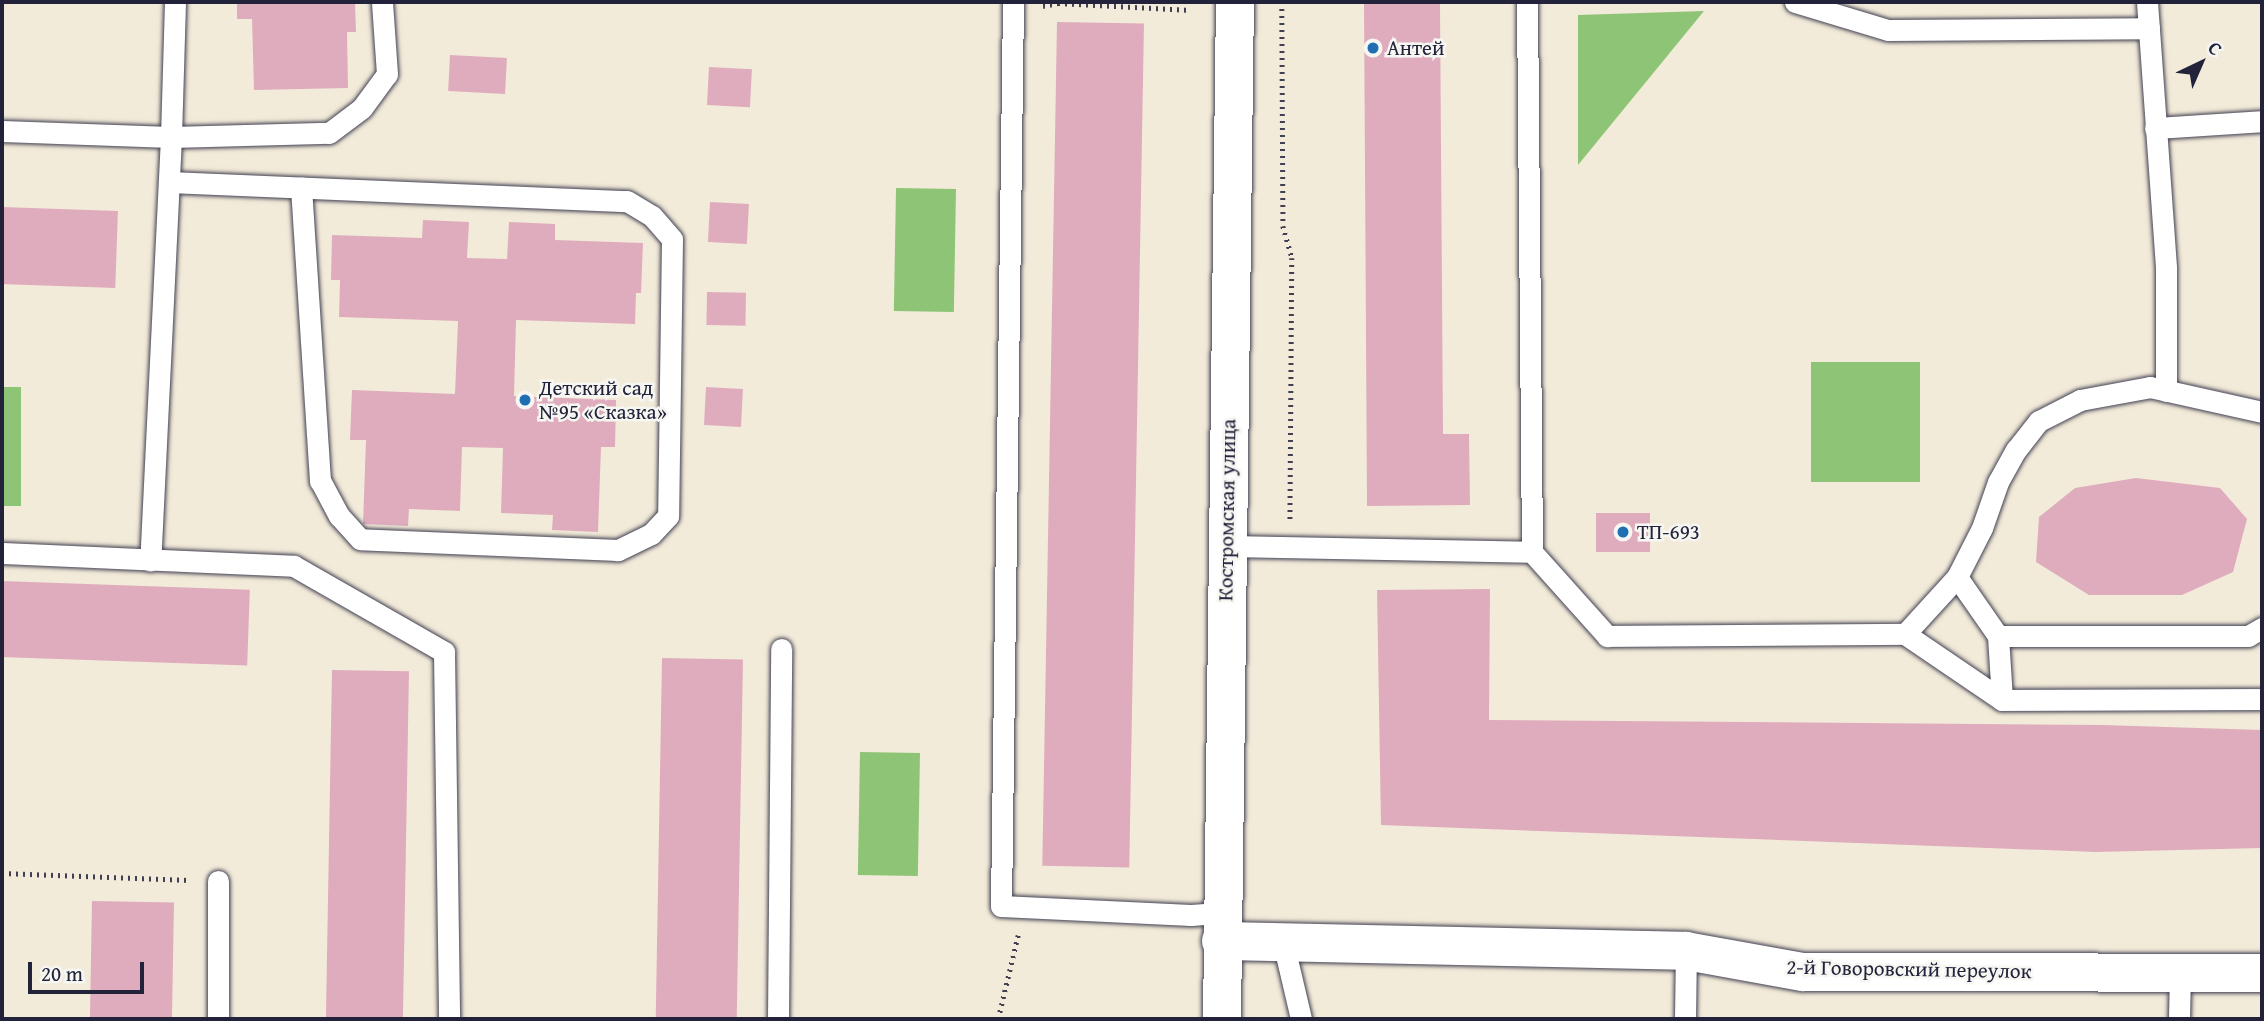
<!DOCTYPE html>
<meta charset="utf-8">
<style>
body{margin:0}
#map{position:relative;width:2264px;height:1021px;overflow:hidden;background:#f3ebd9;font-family:"Gentium Book Plus",serif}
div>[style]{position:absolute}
.green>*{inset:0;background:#8ec476;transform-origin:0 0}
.building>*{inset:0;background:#dfacbd;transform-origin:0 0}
.path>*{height:4.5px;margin-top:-2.25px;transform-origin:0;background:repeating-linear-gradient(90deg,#414053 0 2px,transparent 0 7px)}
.roads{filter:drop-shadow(0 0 2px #414053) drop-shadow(0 0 2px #414053)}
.lane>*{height:21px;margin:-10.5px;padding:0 10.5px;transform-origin:10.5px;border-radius:10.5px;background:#fff}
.street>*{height:38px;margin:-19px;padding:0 19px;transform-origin:19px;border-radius:19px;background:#fff}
.dots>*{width:19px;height:19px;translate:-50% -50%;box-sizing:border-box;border:4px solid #f6f6f2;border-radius:50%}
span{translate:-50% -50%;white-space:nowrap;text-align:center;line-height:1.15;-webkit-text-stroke:5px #f6f6f2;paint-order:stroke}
.poi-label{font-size:21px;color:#22223b}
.left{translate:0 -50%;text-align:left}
.street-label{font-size:21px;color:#22223b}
.frame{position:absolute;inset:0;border:4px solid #22223b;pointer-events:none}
.north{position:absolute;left:2166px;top:28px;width:70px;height:70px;-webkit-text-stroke:5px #f6f6f2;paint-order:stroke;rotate:44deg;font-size:19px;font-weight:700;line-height:28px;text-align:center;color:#22223b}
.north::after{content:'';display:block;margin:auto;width:24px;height:32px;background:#22223b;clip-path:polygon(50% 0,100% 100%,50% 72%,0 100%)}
.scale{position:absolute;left:28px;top:962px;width:116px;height:32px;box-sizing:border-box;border:4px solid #22223b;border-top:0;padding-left:9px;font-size:21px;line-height:24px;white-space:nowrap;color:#22223b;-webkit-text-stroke:5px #f6f6f2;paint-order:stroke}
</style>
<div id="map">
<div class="green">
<div style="clip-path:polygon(1704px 11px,1578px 165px,1578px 15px)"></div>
<div style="left:896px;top:188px;width:60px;height:123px;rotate:1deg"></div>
<div style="left:1920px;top:362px;width:120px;height:109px;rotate:90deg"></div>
<div style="left:2px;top:387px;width:19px;height:119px"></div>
<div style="left:860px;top:752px;width:60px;height:123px;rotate:1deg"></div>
</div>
<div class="building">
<div style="clip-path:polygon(237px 2px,355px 2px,356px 32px,347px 32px,348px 88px,254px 90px,252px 19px,237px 19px)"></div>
<div style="clip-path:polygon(1364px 2px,1440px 2px,1443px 434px,1469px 434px,1470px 505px,1367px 506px)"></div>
<div style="left:1057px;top:22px;width:87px;height:844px;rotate:1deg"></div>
<div style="left:450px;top:55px;width:57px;height:36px;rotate:3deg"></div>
<div style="left:709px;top:67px;width:43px;height:38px;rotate:3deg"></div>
<div style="left:710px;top:202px;width:39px;height:40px;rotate:3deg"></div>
<div style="left:2px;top:207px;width:116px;height:77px;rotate:2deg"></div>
<div style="clip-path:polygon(423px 220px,469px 222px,467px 258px,507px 259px,509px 222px,555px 224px,555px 240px,643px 243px,641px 293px,636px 293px,635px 324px,516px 320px,514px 396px,616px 400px,615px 447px,601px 447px,598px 532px,552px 530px,553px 515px,501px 513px,503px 448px,462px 447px,460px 511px,409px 509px,408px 526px,363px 524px,366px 440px,350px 440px,352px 390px,455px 394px,458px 321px,339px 317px,340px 280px,331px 280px,332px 235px,422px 238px)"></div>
<div style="left:707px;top:292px;width:39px;height:33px;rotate:1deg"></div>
<div style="left:706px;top:387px;width:37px;height:38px;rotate:3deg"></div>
<div style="clip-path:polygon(2136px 478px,2220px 488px,2247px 519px,2233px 572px,2182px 595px,2089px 595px,2036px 562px,2039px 517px,2075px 488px)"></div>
<div style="left:1596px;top:513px;width:54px;height:39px"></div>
<div style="left:2px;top:581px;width:248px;height:76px;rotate:2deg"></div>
<div style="clip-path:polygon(1490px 589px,1489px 720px,2103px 725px,2262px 730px,2262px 848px,2096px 852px,1381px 825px,1377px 590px)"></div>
<div style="left:662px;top:658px;width:81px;height:361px;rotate:1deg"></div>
<div style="left:332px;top:670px;width:77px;height:349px;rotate:1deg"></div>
<div style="left:92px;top:901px;width:82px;height:118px;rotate:1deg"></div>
</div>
<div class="path">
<div style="left:1282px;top:2px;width:224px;rotate:89.7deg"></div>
<div style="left:1283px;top:226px;width:33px;rotate:74deg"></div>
<div style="left:1292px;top:258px;width:261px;rotate:90.4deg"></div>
<div style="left:1043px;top:6px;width:15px;rotate:-11deg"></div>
<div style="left:1058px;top:3px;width:133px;rotate:3deg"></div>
<div style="left:2px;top:873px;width:188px;rotate:2.1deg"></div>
<div style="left:998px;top:1019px;width:86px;rotate:-76.6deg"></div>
</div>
<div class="roads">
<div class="lane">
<div style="left:175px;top:2px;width:135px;rotate:91.7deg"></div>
<div style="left:171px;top:137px;width:158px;rotate:-1.5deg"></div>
<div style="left:329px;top:133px;width:41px;rotate:-37.1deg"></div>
<div style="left:362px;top:108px;width:42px;rotate:-53.7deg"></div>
<div style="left:387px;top:74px;width:72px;rotate:-94deg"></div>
<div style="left:1013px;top:2px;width:904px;rotate:90.76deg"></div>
<div style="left:1001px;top:906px;width:190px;rotate:2.7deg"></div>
<div style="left:1191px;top:915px;width:31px;rotate:-4deg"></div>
<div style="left:1795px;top:2px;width:97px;rotate:16.8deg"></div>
<div style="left:1888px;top:30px;width:261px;rotate:-0.4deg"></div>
<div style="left:2147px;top:2px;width:266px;rotate:85.9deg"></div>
<div style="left:2166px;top:267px;width:124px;rotate:90deg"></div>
<div style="left:2155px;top:128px;width:107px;rotate:-3.7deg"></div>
<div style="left:2px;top:131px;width:169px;rotate:2deg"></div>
<div style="left:171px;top:137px;width:424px;rotate:92.8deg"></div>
<div style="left:169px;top:182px;width:458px;rotate:2.4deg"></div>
<div style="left:627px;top:201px;width:29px;rotate:31deg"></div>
<div style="left:652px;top:216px;width:30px;rotate:49deg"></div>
<div style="left:672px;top:239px;width:277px;rotate:90.8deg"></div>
<div style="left:668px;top:516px;width:25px;rotate:133deg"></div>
<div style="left:651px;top:534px;width:37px;rotate:154deg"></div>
<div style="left:618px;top:550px;width:258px;rotate:-177.6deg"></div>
<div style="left:360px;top:539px;width:31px;rotate:-132deg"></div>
<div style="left:339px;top:516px;width:40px;rotate:-118deg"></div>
<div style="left:320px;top:481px;width:294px;rotate:-93.7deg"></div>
<div style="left:1226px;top:546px;width:306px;rotate:1.1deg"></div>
<div style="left:1532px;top:552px;width:550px;rotate:-90.52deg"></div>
<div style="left:1532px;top:552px;width:113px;rotate:48.2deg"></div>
<div style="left:1607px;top:636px;width:298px;rotate:-0.4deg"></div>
<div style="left:1905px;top:634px;width:77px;rotate:-47.6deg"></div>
<div style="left:1957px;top:577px;width:55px;rotate:-63deg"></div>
<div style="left:1982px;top:528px;width:49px;rotate:-70.8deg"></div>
<div style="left:1998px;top:482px;width:37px;rotate:-61deg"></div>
<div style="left:2016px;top:450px;width:37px;rotate:-52deg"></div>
<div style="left:2039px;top:421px;width:46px;rotate:-27.1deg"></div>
<div style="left:2080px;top:400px;width:71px;rotate:-10.5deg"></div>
<div style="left:2150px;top:387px;width:115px;rotate:12.6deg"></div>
<div style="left:2px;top:553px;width:292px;rotate:2.5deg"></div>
<div style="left:294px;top:566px;width:173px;rotate:29.8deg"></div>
<div style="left:444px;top:652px;width:367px;rotate:89.2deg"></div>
<div style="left:1957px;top:577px;width:72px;rotate:55.2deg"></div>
<div style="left:1998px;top:636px;width:250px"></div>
<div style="left:2248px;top:636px;width:16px;rotate:-30deg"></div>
<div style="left:1905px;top:634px;width:117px;rotate:34.2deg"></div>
<div style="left:1998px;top:636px;width:64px;rotate:86.4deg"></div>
<div style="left:2002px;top:700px;width:260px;rotate:-0.2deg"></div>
<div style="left:1283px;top:942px;width:79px;rotate:76.8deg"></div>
<div style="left:218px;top:1019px;width:138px;rotate:-90deg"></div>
<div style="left:778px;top:1019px;width:370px;rotate:-89.5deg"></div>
<div style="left:1685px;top:1019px;width:68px;rotate:-89.2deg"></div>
<div style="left:2179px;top:1019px;width:48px;rotate:-88.8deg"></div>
</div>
<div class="street">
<div style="left:1221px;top:941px;width:465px;rotate:1.2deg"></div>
<div style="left:1686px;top:951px;width:119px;rotate:10.2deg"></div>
<div style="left:1803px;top:972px;width:459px;rotate:0.1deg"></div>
<div style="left:1222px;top:1019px;width:1017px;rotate:-89.27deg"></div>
</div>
</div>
<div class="dots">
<div style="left:1373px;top:48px;background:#1f6fb2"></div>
<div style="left:525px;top:400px;background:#1f6fb2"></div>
<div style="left:1623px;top:532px;background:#1f6fb2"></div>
</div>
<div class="poi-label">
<span class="left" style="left:1387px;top:48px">Антей</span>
<span class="left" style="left:539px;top:400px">Детский сад<br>№95 «Сказка»</span>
<span class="left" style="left:1637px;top:532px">ТП-693</span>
</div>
<div class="street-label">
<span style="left:1227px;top:510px;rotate:-89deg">Костромская улица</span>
<span style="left:1909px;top:969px;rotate:1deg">2-й Говоровский переулок</span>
</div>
<div class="frame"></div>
<div class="north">С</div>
<div class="scale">20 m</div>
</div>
